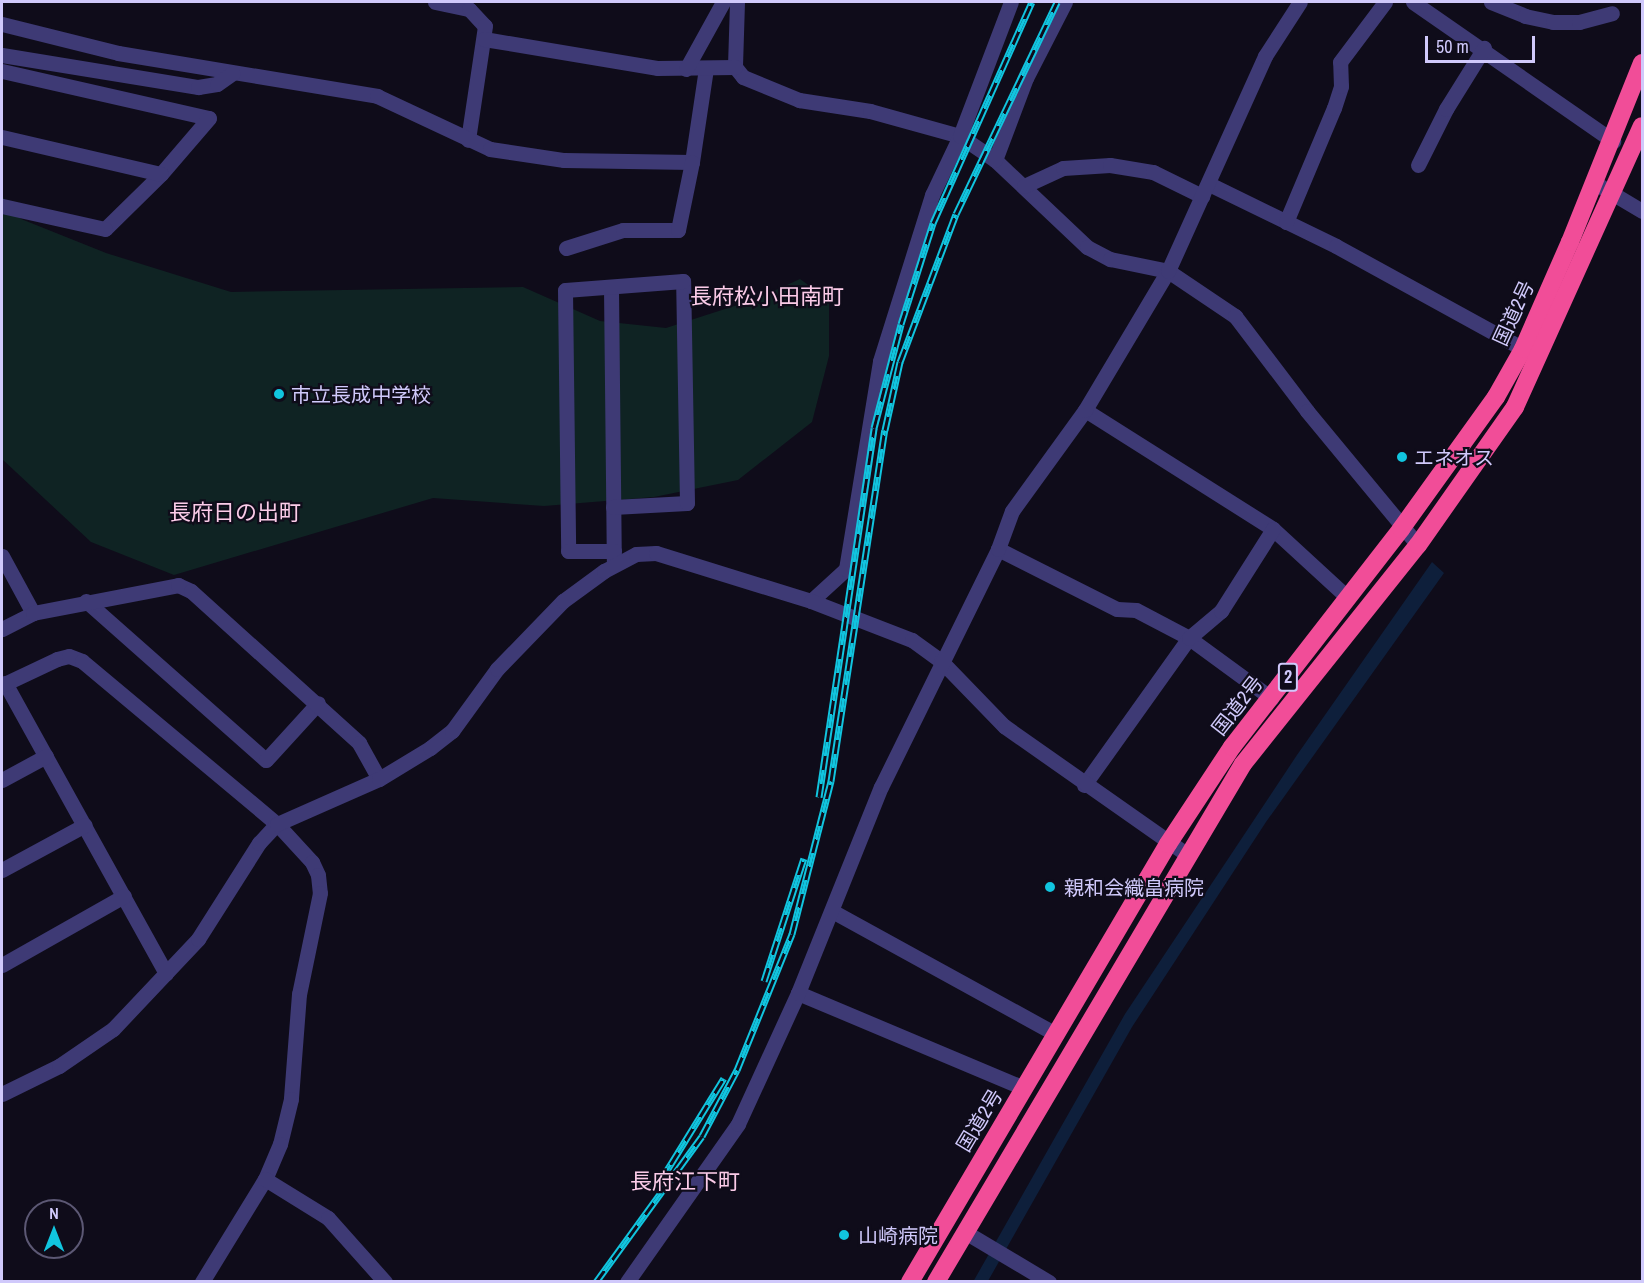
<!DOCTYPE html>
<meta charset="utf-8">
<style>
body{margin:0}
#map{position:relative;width:1644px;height:1283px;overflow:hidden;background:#0f0c1a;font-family:"Archivo Narrow","Noto Sans JP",sans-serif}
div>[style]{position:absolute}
.green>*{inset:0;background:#0f2323}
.water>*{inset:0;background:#0e1f3b}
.minor>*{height:15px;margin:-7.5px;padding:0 7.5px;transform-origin:7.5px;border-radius:7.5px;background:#3e3a75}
.highway>*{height:18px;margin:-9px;padding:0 9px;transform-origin:9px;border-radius:9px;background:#f14d98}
.rail>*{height:7px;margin-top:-3.5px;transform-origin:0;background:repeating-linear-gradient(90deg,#0f0c1a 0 14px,#11c5df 0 28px);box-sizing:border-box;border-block:2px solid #11c5df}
.dots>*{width:16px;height:16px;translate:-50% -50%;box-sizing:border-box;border:3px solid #0f0c1a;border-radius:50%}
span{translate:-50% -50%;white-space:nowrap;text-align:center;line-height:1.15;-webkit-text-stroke:4.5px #0f0c1a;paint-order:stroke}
.shield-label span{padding:2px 4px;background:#0f0c1a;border:2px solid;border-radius:4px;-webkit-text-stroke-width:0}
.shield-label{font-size:18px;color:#d0c9fb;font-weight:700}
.street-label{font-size:20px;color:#d0c9fb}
.poi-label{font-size:20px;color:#d0c9fb}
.left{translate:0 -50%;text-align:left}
.quarter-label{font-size:22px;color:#fbcbe8}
.frame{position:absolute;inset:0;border:3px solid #d0c9fb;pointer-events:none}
.north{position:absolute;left:24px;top:1199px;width:60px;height:60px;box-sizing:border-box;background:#0f0c1a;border:2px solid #5c5874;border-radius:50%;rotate:0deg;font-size:16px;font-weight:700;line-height:24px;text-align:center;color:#d0c9fb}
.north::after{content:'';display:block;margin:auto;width:21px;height:27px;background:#11c5df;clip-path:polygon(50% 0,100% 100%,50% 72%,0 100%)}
.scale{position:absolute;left:1425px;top:36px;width:110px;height:27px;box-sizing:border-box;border:3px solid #d0c9fb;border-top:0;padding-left:8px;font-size:18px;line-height:21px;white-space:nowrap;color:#d0c9fb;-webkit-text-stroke:4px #0f0c1a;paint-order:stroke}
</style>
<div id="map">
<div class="green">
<div style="clip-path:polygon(2px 196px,21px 219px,106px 253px,231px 292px,523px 287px,600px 321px,666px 328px,756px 299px,800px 279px,829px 300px,829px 356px,812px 422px,738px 480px,654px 497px,544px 506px,433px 498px,174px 575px,91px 542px,2px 459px)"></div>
</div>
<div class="water">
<div style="clip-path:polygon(1432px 562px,1444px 573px,1266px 822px,1132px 1027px,988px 1281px,973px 1282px,1125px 1014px,1297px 755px)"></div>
</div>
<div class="minor">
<div style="left:435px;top:2px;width:35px;rotate:12deg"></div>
<div style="left:469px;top:9px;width:23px;rotate:47deg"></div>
<div style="left:485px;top:26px;width:115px;rotate:98.5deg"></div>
<div style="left:737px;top:2px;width:65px;rotate:91.8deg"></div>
<div style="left:735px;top:67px;width:13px;rotate:51deg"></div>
<div style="left:743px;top:77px;width:61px;rotate:22.3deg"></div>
<div style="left:799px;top:100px;width:72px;rotate:8.8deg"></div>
<div style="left:870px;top:111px;width:93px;rotate:15.5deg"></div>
<div style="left:960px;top:136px;width:42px;rotate:34.4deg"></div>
<div style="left:995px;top:160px;width:127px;rotate:43.4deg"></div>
<div style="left:1087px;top:247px;width:26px;rotate:28deg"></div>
<div style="left:1110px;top:259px;width:59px;rotate:11.7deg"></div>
<div style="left:1168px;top:271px;width:81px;rotate:33.9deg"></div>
<div style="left:1235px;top:316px;width:119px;rotate:52.8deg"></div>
<div style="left:1307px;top:411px;width:174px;rotate:50.4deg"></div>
<div style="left:1413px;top:2px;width:244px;rotate:34.8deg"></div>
<div style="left:1491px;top:2px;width:37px;rotate:22deg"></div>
<div style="left:1525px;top:16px;width:29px;rotate:12deg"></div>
<div style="left:1553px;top:22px;width:26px"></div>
<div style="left:1579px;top:22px;width:34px;rotate:-15deg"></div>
<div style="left:2px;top:24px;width:120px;rotate:14deg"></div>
<div style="left:118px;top:53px;width:263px;rotate:9.4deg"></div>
<div style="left:377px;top:96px;width:125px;rotate:25.1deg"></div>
<div style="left:490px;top:149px;width:75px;rotate:8.5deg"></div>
<div style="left:564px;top:160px;width:128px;rotate:0.9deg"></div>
<div style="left:692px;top:162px;width:95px;rotate:-81.5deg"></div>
<div style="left:484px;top:39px;width:175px;rotate:9.5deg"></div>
<div style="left:657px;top:68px;width:78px;rotate:-0.7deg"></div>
<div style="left:2px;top:55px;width:199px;rotate:9.3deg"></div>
<div style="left:198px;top:87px;width:19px;rotate:-9deg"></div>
<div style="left:217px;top:84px;width:19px;rotate:-35deg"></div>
<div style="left:686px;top:69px;width:77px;rotate:-61.1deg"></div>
<div style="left:2px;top:71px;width:212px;rotate:12.8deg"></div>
<div style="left:209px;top:118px;width:74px;rotate:130.6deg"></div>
<div style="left:161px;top:174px;width:78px;rotate:135.5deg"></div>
<div style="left:105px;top:229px;width:106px;rotate:-167.4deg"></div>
<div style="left:2px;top:137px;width:163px;rotate:13.1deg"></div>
<div style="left:995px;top:160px;width:88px;rotate:-69.3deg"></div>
<div style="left:1026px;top:78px;width:85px;rotate:-62.8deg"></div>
<div style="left:1418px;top:165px;width:63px;rotate:-63.4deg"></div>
<div style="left:1446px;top:109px;width:72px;rotate:-58.1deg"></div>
<div style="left:1595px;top:183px;width:55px;rotate:30.8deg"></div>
<div style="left:1209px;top:184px;width:141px;rotate:26deg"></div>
<div style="left:1336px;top:246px;width:213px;rotate:28.8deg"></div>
<div style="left:1024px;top:186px;width:43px;rotate:-24.8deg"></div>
<div style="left:1063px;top:168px;width:47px;rotate:-3.7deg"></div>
<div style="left:1110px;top:165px;width:44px;rotate:9.2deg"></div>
<div style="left:1153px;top:172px;width:55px;rotate:26.1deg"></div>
<div style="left:1286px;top:222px;width:124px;rotate:-67.2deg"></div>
<div style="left:1334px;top:108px;width:23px;rotate:-72deg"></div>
<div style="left:1341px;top:86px;width:24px;rotate:-92deg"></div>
<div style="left:1340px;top:62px;width:75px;rotate:-53.1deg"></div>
<div style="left:566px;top:248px;width:60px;rotate:-17.5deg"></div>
<div style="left:623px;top:230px;width:55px"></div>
<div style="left:678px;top:230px;width:69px;rotate:-78.4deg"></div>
<div style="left:611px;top:288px;width:273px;rotate:89.4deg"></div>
<div style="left:1085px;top:410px;width:222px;rotate:32.3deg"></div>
<div style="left:1273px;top:529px;width:102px;rotate:42.6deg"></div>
<div style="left:613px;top:507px;width:74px;rotate:-3.1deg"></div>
<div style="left:687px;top:503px;width:222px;rotate:-91deg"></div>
<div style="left:683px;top:281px;width:118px;rotate:175.6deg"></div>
<div style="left:565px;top:290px;width:261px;rotate:89.3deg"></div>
<div style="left:568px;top:551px;width:46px"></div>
<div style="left:998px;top:549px;width:133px;rotate:26.8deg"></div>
<div style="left:1117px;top:609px;width:19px;rotate:3deg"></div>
<div style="left:1136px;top:610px;width:60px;rotate:27.8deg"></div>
<div style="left:1189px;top:638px;width:102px;rotate:36.2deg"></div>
<div style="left:2px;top:556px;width:65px;rotate:61.5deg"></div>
<div style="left:86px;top:601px;width:240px;rotate:41.5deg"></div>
<div style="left:266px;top:760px;width:77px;rotate:-47.6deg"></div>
<div style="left:811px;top:601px;width:47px;rotate:-42.4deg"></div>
<div style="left:846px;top:569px;width:211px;rotate:-80.7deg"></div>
<div style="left:880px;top:361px;width:174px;rotate:-72.6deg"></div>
<div style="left:932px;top:195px;width:65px;rotate:-64.6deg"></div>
<div style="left:960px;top:136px;width:143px;rotate:-69.2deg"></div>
<div style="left:2px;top:629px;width:35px;rotate:-27deg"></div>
<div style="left:33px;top:613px;width:148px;rotate:-10.9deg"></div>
<div style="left:178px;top:585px;width:14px;rotate:25deg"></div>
<div style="left:191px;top:591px;width:227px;rotate:42.1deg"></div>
<div style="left:359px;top:743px;width:41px;rotate:60.9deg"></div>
<div style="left:5px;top:683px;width:332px;rotate:61deg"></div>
<div style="left:2px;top:685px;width:61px;rotate:-25.3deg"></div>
<div style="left:57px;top:659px;width:12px;rotate:-14deg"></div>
<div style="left:69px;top:656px;width:14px;rotate:21deg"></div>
<div style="left:82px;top:661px;width:254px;rotate:39.9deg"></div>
<div style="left:277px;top:824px;width:52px;rotate:47.4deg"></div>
<div style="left:312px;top:862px;width:14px;rotate:65deg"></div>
<div style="left:318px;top:875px;width:18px;rotate:84deg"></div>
<div style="left:320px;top:893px;width:103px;rotate:101.7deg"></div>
<div style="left:299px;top:994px;width:105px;rotate:94.4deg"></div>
<div style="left:291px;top:1099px;width:46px;rotate:103.7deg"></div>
<div style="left:280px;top:1144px;width:38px;rotate:113deg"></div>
<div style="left:265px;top:1179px;width:121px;rotate:121.5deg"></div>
<div style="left:2px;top:780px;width:50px;rotate:-28.6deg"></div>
<div style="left:1084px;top:785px;width:181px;rotate:-54.5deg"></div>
<div style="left:1189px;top:638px;width:42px;rotate:-40.2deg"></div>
<div style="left:1221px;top:611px;width:97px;rotate:-57.6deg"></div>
<div style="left:2px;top:870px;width:94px;rotate:-28.5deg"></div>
<div style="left:832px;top:911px;width:256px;rotate:28.8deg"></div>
<div style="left:2px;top:965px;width:140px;rotate:-29.5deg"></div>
<div style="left:798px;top:993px;width:245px;rotate:22.8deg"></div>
<div style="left:2px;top:1094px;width:64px;rotate:-26.2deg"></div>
<div style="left:59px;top:1066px;width:65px;rotate:-34.4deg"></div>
<div style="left:113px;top:1029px;width:124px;rotate:-46.6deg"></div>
<div style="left:198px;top:939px;width:114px;rotate:-57.6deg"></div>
<div style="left:259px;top:843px;width:26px;rotate:-47deg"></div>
<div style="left:277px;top:824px;width:111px;rotate:-23.8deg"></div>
<div style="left:379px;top:779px;width:60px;rotate:-31.3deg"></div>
<div style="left:430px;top:748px;width:28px;rotate:-38deg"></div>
<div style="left:452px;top:731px;width:77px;rotate:-54deg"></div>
<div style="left:497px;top:669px;width:95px;rotate:-45.9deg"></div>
<div style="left:563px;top:601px;width:51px;rotate:-36.2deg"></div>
<div style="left:604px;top:571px;width:36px;rotate:-28deg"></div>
<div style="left:636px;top:554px;width:20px;rotate:-3deg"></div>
<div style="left:656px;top:553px;width:162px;rotate:17.2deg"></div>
<div style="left:811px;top:601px;width:108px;rotate:21.1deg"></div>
<div style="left:912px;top:640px;width:36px;rotate:36deg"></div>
<div style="left:941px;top:661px;width:91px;rotate:45.9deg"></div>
<div style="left:1004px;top:726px;width:226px;rotate:35.1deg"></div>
<div style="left:265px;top:1179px;width:74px;rotate:31.8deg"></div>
<div style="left:328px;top:1218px;width:86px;rotate:48.3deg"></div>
<div style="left:965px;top:1232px;width:98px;rotate:30.8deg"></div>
<div style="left:627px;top:1282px;width:193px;rotate:-54.9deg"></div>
<div style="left:738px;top:1124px;width:144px;rotate:-65.4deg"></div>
<div style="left:798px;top:993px;width:222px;rotate:-68.1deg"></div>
<div style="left:881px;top:787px;width:265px;rotate:-63.8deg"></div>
<div style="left:998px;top:549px;width:40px;rotate:-69.8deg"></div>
<div style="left:1012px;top:511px;width:125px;rotate:-54.1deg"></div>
<div style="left:1085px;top:410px;width:162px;rotate:-59.2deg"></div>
<div style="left:1168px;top:271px;width:236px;rotate:-65.7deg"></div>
<div style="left:1265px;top:56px;width:64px;rotate:-57.1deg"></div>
</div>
<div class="highway">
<div style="left:910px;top:1282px;width:508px;rotate:-59.5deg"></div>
<div style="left:1168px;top:844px;width:116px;rotate:-56.6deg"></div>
<div style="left:1232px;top:747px;width:276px;rotate:-52.2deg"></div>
<div style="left:1401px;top:529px;width:163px;rotate:-54.3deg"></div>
<div style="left:1496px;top:397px;width:55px;rotate:-60.6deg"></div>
<div style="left:1523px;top:349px;width:117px;rotate:-66.3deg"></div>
<div style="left:1570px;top:242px;width:193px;rotate:-68.1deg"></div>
<div style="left:936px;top:1282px;width:602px;rotate:-59.35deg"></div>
<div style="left:1243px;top:764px;width:280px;rotate:-51.4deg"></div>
<div style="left:1418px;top:545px;width:169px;rotate:-54.9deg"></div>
<div style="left:1515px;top:407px;width:308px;rotate:-65.7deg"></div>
</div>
<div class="rail">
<div style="left:819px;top:797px;width:373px;rotate:-81.5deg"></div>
<div style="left:874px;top:428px;width:107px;rotate:-75.4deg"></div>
<div style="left:901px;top:324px;width:106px;rotate:-72.4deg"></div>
<div style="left:933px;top:223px;width:242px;rotate:-65.9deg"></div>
<div style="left:764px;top:981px;width:129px;rotate:-72deg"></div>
<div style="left:656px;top:1188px;width:129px;rotate:-58.3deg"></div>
<div style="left:596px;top:1282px;width:180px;rotate:-54deg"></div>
<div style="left:702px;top:1136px;width:75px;rotate:-62.1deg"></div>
<div style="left:737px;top:1070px;width:147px;rotate:-68deg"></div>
<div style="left:792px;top:934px;width:158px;rotate:-75.7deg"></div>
<div style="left:831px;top:781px;width:355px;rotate:-81.3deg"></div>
<div style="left:885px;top:430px;width:70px;rotate:-77.6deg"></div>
<div style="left:900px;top:362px;width:158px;rotate:-69.3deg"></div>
<div style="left:956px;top:214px;width:235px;rotate:-64.5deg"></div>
</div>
<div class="dots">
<div style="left:279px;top:394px;background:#11c5df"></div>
<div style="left:1402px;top:457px;background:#11c5df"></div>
<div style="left:1050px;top:887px;background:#11c5df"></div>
<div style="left:844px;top:1235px;background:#11c5df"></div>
</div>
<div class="shield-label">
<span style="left:1288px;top:677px">2</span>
</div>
<div class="street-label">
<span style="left:1513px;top:313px;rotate:-65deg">国道2号</span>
<span style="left:1237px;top:705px;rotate:-52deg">国道2号</span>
<span style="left:979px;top:1120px;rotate:-59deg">国道2号</span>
</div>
<div class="poi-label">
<span class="left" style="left:291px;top:394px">市立長成中学校</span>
<span class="left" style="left:1414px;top:457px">エネオス</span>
<span class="left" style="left:1064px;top:887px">親和会織畠病院</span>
<span class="left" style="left:858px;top:1235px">山崎病院</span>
</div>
<div class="quarter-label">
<span style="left:767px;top:297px">長府松小田南町</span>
<span style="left:235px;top:513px">長府日の出町</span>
<span style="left:685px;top:1182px">長府江下町</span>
</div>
<div class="frame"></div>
<div class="north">N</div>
<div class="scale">50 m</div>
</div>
